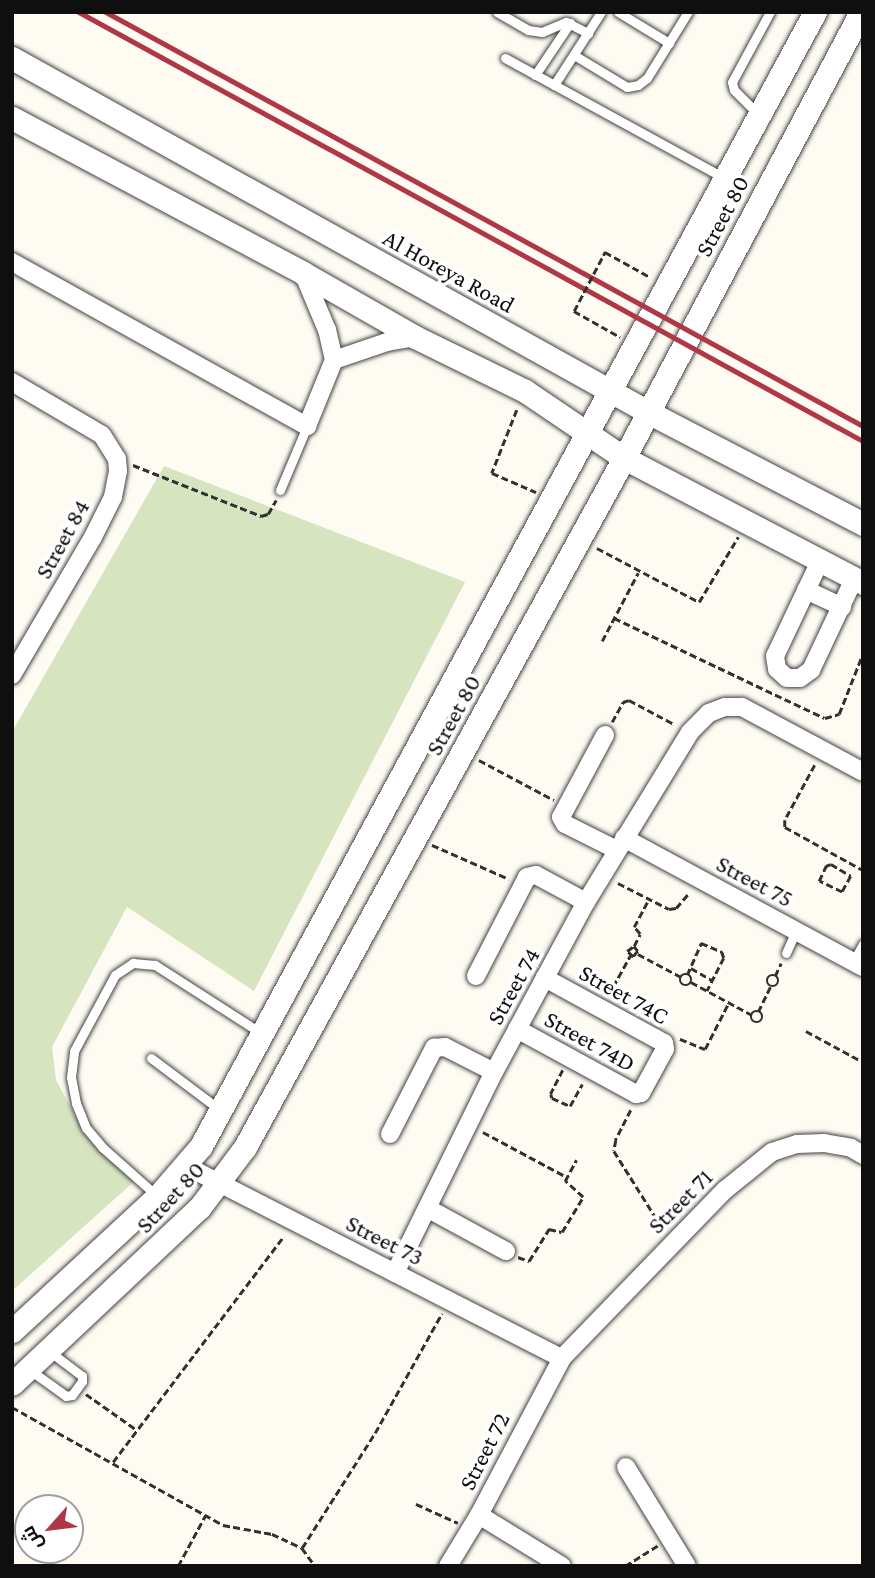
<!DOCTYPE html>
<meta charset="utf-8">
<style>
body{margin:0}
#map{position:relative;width:875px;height:1578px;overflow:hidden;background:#fefbf3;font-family:"Crimson Pro",Cairo,serif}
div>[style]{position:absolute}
.green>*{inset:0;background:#d6e5c0}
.path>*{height:2.5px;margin-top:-1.25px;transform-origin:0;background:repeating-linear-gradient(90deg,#313131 0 7px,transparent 0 10.5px)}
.path>.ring{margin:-1.25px;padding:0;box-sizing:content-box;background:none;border:2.5px solid #313131;border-radius:50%}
.roads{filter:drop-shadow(0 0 2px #424242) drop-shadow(0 0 2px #424242)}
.service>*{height:9px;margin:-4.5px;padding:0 4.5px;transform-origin:4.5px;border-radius:4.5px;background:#fff}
.minor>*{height:18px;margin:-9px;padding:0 9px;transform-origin:9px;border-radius:9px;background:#fff}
.tertiary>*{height:23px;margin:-11.5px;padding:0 11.5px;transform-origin:11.5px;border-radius:11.5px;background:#fff}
.rail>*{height:4.5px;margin:-2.25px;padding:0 2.25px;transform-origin:2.25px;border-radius:2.25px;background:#b03746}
.path-bridge>*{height:2.5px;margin-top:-1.25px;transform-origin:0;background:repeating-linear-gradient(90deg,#313131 0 7px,transparent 0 10.5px)}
span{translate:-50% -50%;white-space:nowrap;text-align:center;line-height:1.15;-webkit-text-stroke:7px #fff;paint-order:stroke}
.street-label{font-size:24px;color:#0f0f0f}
.frame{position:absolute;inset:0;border:14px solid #0f0f0f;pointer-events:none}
.north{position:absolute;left:14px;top:1494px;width:70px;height:70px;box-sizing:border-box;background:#fff;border:2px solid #9f9f9f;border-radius:50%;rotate:242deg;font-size:19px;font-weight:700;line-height:28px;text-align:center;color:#0f0f0f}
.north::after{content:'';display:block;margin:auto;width:24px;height:32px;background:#b03746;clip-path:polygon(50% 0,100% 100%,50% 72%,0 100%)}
</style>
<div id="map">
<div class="green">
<div style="clip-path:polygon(164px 466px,465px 582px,254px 991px,127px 907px,52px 1047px,56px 1080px,85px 1134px,138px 1178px,12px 1291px,12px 732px)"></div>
</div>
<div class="path">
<div style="left:605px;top:252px;width:51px;rotate:29.1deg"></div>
<div style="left:574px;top:311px;width:53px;rotate:29.5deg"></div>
<div style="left:517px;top:410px;width:68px;rotate:111.6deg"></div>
<div style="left:492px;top:473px;width:48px;rotate:23.4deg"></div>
<div style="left:133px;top:465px;width:138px;rotate:21.7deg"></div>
<div style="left:261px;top:516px;width:7px;rotate:-16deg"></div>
<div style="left:268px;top:514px;width:16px;rotate:-60deg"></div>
<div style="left:597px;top:548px;width:115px;rotate:27.9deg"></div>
<div style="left:699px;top:602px;width:76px;rotate:-59deg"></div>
<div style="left:614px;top:618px;width:233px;rotate:25.4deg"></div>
<div style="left:825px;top:718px;width:15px;rotate:-16deg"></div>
<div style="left:839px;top:714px;width:66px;rotate:-68.5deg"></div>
<div style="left:602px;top:641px;width:77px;rotate:-62.1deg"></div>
<div style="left:612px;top:722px;width:23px;rotate:-61deg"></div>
<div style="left:623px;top:702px;width:6px;rotate:-18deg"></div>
<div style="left:629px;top:700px;width:51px;rotate:28.1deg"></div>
<div style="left:479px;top:760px;width:85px;rotate:28.1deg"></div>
<div style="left:815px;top:765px;width:63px;rotate:118.6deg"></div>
<div style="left:785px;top:820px;width:7px;rotate:90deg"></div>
<div style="left:785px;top:827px;width:89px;rotate:28.9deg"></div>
<div style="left:432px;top:845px;width:84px;rotate:23.8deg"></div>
<div style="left:831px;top:864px;width:23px;rotate:31deg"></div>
<div style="left:851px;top:876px;width:18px;rotate:119deg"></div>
<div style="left:842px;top:892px;width:25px;rotate:-154deg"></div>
<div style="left:819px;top:881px;width:17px;rotate:-65deg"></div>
<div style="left:826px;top:866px;width:5px;rotate:-22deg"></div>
<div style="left:618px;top:883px;width:57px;rotate:27deg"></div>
<div style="left:669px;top:909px;width:7px;rotate:-8deg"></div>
<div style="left:676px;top:908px;width:20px;rotate:-49deg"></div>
<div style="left:634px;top:946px;width:6px;rotate:51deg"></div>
<div style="left:638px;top:951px;width:8px;rotate:130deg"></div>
<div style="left:633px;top:957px;width:8px;rotate:-135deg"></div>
<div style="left:627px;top:951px;width:9px;rotate:-36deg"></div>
<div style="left:634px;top:946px;width:13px;rotate:-63deg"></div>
<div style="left:640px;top:934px;width:9px;rotate:-131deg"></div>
<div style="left:634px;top:927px;width:32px;rotate:-62deg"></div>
<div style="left:638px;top:954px;width:49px;rotate:28.1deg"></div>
<div style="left:691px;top:968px;width:24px;rotate:30deg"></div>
<div class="ring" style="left:680.5px;top:974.5px;width:8.5px;height:8.5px"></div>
<div style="left:687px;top:975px;width:35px;rotate:-66deg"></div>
<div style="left:701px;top:943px;width:23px;rotate:23deg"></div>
<div style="left:722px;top:952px;width:6px;rotate:72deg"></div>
<div style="left:724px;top:958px;width:37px;rotate:117deg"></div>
<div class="ring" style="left:767.5px;top:975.5px;width:8.5px;height:8.5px"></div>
<div style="left:775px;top:976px;width:14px;rotate:-65deg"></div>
<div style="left:691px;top:982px;width:69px;rotate:28.4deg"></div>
<div style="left:608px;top:996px;width:46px;rotate:-61.2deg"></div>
<div class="ring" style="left:751.5px;top:1011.5px;width:8.5px;height:8.5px"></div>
<div style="left:758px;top:1012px;width:28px;rotate:-64deg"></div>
<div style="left:806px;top:1031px;width:65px;rotate:28.5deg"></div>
<div style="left:680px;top:1039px;width:27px;rotate:22deg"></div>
<div style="left:705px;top:1049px;width:53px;rotate:-62.9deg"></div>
<div style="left:563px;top:1070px;width:27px;rotate:117deg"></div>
<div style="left:551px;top:1094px;width:4px;rotate:76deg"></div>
<div style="left:552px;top:1098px;width:20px;rotate:24deg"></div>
<div style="left:570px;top:1106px;width:25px;rotate:-61deg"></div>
<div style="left:631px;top:1110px;width:34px;rotate:117deg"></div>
<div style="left:616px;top:1140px;width:11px;rotate:100deg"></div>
<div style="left:614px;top:1151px;width:92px;rotate:57.9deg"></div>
<div style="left:483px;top:1132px;width:95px;rotate:28.2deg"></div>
<div style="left:518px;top:1257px;width:12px;rotate:20deg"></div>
<div style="left:529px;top:1261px;width:38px;rotate:-58deg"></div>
<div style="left:549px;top:1229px;width:13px;rotate:13deg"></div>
<div style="left:562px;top:1232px;width:41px;rotate:-59deg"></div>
<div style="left:583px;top:1197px;width:24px;rotate:-138deg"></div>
<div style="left:565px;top:1181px;width:24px;rotate:-62deg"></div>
<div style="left:86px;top:1394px;width:62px;rotate:35.2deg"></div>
<div style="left:12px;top:1407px;width:242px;rotate:29.2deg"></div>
<div style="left:223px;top:1525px;width:50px;rotate:10.4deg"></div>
<div style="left:272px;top:1534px;width:33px;rotate:25deg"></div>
<div style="left:302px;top:1548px;width:22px;rotate:54deg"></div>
<div style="left:113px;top:1462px;width:283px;rotate:-52.9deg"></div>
<div style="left:416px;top:1504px;width:46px;rotate:24.3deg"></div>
<div style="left:302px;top:1548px;width:136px;rotate:-57.6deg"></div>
<div style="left:375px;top:1433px;width:137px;rotate:-60.8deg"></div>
<div style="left:178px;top:1566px;width:57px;rotate:-61.6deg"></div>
<div style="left:625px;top:1566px;width:39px;rotate:-32deg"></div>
</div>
<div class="roads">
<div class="service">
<div style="left:497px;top:12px;width:36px;rotate:30deg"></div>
<div style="left:528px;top:30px;width:14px;rotate:8deg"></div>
<div style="left:542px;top:32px;width:26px;rotate:-23deg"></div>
<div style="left:566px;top:22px;width:25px;rotate:27deg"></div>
<div style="left:618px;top:12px;width:60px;rotate:31.3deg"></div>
<div style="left:574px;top:55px;width:62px;rotate:31.1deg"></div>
<div style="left:627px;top:87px;width:11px;rotate:-10deg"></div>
<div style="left:638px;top:85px;width:11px;rotate:-38deg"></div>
<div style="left:647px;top:78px;width:78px;rotate:-58.2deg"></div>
<div style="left:505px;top:58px;width:250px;rotate:28.7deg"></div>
<div style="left:535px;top:75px;width:63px;rotate:-56.1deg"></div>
<div style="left:554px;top:85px;width:87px;rotate:-57.2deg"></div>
<div style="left:758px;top:114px;width:34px;rotate:-135deg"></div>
<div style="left:734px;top:90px;width:8px;rotate:-104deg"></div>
<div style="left:732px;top:82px;width:80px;rotate:-61.5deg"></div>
<div style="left:280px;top:490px;width:69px;rotate:-67.1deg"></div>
<div style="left:786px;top:953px;width:24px;rotate:-66deg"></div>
<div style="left:853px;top:962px;width:21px;rotate:-61deg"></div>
<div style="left:151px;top:1058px;width:86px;rotate:37deg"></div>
<div style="left:156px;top:1195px;width:71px;rotate:-138.4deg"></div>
<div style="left:103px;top:1148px;width:26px;rotate:-130deg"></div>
<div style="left:86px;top:1128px;width:27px;rotate:-112deg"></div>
<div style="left:76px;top:1103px;width:26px;rotate:-101deg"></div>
<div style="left:71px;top:1077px;width:26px;rotate:-83deg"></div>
<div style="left:74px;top:1051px;width:86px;rotate:-61.7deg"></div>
<div style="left:115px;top:975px;width:22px;rotate:-34deg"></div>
<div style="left:133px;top:963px;width:22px;rotate:5deg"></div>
<div style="left:155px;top:965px;width:126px;rotate:32.7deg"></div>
<div style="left:30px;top:1370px;width:44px;rotate:35.8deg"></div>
<div style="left:66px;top:1396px;width:6px;rotate:-9deg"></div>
<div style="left:72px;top:1395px;width:17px;rotate:-54deg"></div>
<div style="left:82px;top:1381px;width:5px;rotate:-90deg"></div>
<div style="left:82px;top:1376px;width:41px;rotate:-142.9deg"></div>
</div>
<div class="minor">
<div style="left:12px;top:262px;width:338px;rotate:29.1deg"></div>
<div style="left:307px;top:426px;width:71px;rotate:-67.8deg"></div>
<div style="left:334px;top:360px;width:31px;rotate:-103deg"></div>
<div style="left:327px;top:330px;width:62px;rotate:-112.8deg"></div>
<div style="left:334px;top:360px;width:56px;rotate:-18.8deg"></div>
<div style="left:387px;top:342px;width:28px;rotate:-10deg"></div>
<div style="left:12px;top:382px;width:104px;rotate:30.5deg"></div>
<div style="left:102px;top:435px;width:28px;rotate:58deg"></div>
<div style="left:117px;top:459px;width:12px;rotate:85deg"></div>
<div style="left:118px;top:471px;width:26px;rotate:101deg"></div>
<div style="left:113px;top:497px;width:45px;rotate:116.6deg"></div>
<div style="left:93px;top:537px;width:160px;rotate:120.4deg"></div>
<div style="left:820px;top:561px;width:105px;rotate:115.3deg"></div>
<div style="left:775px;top:656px;width:13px;rotate:81deg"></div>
<div style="left:777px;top:669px;width:13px;rotate:42deg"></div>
<div style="left:787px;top:678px;width:13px"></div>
<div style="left:800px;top:678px;width:14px;rotate:-36deg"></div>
<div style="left:811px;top:670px;width:101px;rotate:-64.7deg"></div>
<div style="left:806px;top:590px;width:40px;rotate:25deg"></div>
<div style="left:605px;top:735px;width:93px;rotate:118.2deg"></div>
<div style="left:561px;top:817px;width:8px;rotate:60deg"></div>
<div style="left:565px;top:824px;width:58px;rotate:26.6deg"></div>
<div style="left:624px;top:838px;width:272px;rotate:28.4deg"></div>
<div style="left:476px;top:976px;width:111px;rotate:-62.7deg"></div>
<div style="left:527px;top:877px;width:9px;rotate:-13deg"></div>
<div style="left:536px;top:875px;width:57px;rotate:28.4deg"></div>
<div style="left:517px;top:1029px;width:136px;rotate:28.6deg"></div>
<div style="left:636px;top:1094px;width:5px;rotate:-11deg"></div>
<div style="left:641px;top:1093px;width:50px;rotate:-61.4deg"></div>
<div style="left:665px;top:1049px;width:6px;rotate:-99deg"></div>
<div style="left:664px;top:1043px;width:136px;rotate:-151.4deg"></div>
<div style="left:390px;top:1134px;width:97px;rotate:-62.9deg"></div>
<div style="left:434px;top:1048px;width:11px;rotate:-5deg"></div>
<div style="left:445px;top:1047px;width:55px;rotate:27deg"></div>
<div style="left:186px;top:1166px;width:422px;rotate:27.1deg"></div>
<div style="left:427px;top:1208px;width:90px;rotate:28.6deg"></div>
<div style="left:395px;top:1273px;width:224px;rotate:-63.8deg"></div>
<div style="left:494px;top:1072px;width:193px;rotate:-61.6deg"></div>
<div style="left:586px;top:902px;width:199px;rotate:-58.5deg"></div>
<div style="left:690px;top:732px;width:27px;rotate:-45deg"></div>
<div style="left:709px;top:713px;width:17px;rotate:-21deg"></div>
<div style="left:725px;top:707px;width:17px"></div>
<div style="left:742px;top:707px;width:137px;rotate:28.2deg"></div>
<div style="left:626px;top:1467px;width:116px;rotate:58.4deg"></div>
<div style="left:479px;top:1515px;width:97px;rotate:31.6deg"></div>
<div style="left:448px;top:1566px;width:60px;rotate:-58.7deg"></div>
<div style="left:479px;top:1515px;width:178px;rotate:-62.1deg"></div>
<div style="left:562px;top:1358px;width:234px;rotate:-45.9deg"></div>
<div style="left:725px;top:1190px;width:60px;rotate:-39deg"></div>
<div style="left:772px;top:1152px;width:26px;rotate:-18deg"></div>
<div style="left:797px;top:1144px;width:27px;rotate:-2deg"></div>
<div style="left:824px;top:1143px;width:27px;rotate:10deg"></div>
<div style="left:851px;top:1148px;width:14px;rotate:30deg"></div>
</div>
<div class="tertiary">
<div style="left:12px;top:58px;width:728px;rotate:29.1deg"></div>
<div style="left:648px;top:412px;width:242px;rotate:27.5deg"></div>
<div style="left:12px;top:118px;width:330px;rotate:28deg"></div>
<div style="left:303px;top:273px;width:129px;rotate:29.7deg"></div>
<div style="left:415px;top:337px;width:123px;rotate:26.1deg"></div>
<div style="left:525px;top:391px;width:120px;rotate:34.1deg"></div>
<div style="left:624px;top:458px;width:270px;rotate:27.6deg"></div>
<div style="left:12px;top:1331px;width:199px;rotate:-42.8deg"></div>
<div style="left:158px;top:1196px;width:66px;rotate:-49.3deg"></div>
<div style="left:201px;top:1146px;width:1290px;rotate:-61.57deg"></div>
<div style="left:12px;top:1384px;width:258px;rotate:-43.3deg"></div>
<div style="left:200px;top:1207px;width:75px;rotate:-53.1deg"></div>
<div style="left:245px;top:1147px;width:786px;rotate:-61.19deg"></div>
<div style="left:624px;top:458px;width:505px;rotate:-62.01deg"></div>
</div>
</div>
<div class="rail">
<div style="left:79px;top:12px;width:894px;rotate:28.69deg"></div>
<div style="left:106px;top:12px;width:863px;rotate:28.67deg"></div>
</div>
<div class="path-bridge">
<div style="left:574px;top:311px;width:67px;rotate:-62.3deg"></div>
</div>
<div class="street-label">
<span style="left:722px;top:216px;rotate:-62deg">Street 80</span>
<span style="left:449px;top:271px;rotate:29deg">Al Horeya Road</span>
<span style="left:62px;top:539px;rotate:-61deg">Street 84</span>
<span style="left:453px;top:715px;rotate:-61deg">Street 80</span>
<span style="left:755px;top:881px;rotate:28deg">Street 75</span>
<span style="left:513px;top:986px;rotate:-61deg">Street 74</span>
<span style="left:624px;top:994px;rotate:29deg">Street 74C</span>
<span style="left:590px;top:1041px;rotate:29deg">Street 74D</span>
<span style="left:170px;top:1197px;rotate:-47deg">Street 80</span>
<span style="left:680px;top:1201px;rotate:-45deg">Street 71</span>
<span style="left:385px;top:1240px;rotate:27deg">Street 73</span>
<span style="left:484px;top:1451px;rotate:-63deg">Street 72</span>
</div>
<div class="frame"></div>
<div class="north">ش</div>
</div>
